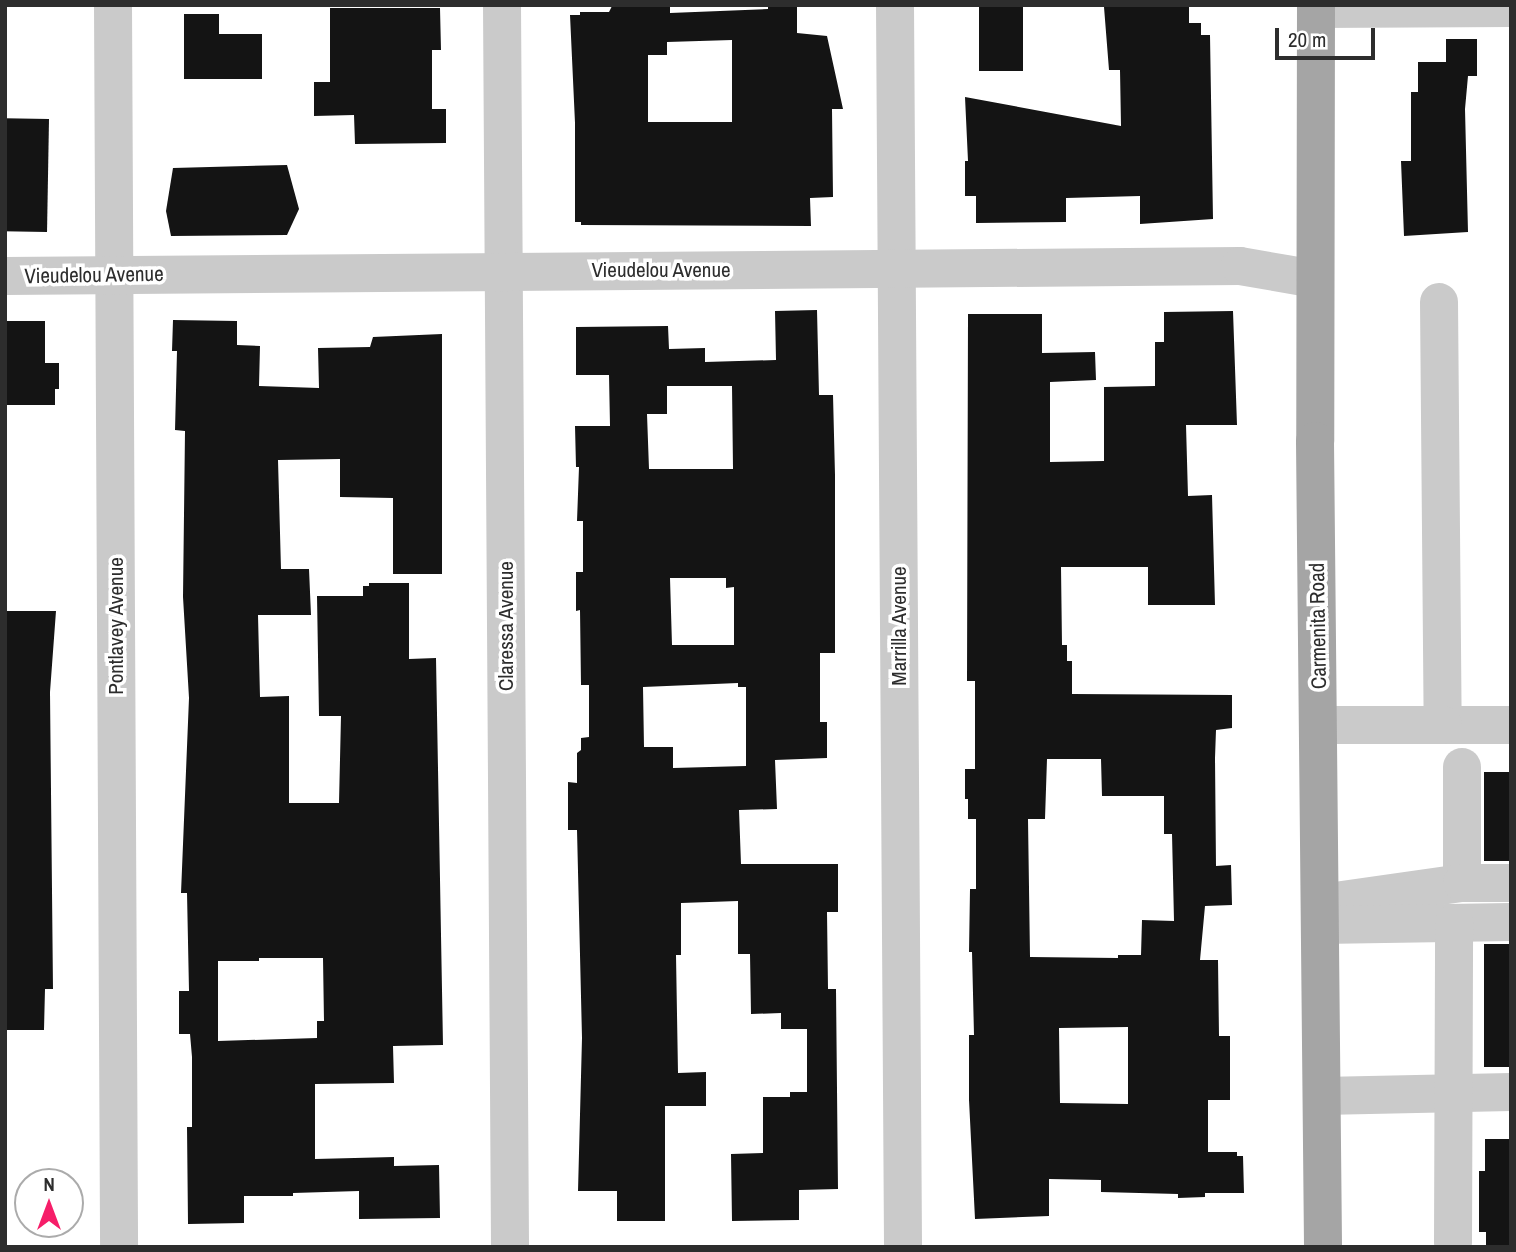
<!DOCTYPE html>
<style>
body{margin:0}
#map{position:relative;width:1516px;height:1252px;overflow:hidden;background:#fff;font-family:"Archivo Narrow",sans-serif}
div>[style]{position:absolute}
.building>*{inset:0;background:#141414;transform-origin:0 0}
.minor>*{height:38px;margin:-19px;padding:0 19px;transform-origin:19px;border-radius:19px;background:#cacaca}
.major>*{height:38px;margin:-19px;padding:0 19px;transform-origin:19px;border-radius:19px;background:#a5a5a5}
span{translate:-50% -50%;white-space:nowrap;text-align:center;line-height:1.15;-webkit-text-stroke:7px #fff;paint-order:stroke}
.street-label{font-size:21px;color:#2d2d2d}
.frame{position:absolute;inset:0;border:7px solid #2d2d2d;pointer-events:none}
.north{position:absolute;left:14px;top:1168px;width:70px;height:70px;box-sizing:border-box;background:#fff;border:2px solid #ababab;border-radius:50%;rotate:0deg;font-size:19px;font-weight:700;line-height:28px;text-align:center;color:#2d2d2d}
.north::after{content:'';display:block;margin:auto;width:24px;height:32px;background:#f61e69;clip-path:polygon(50% 0,100% 100%,50% 72%,0 100%)}
.scale{position:absolute;left:1275px;top:28px;width:100px;height:32px;box-sizing:border-box;border:4px solid #2d2d2d;border-top:0;padding-left:9px;font-size:21px;line-height:24px;white-space:nowrap;color:#2d2d2d;-webkit-text-stroke:5px #fff;paint-order:stroke}
</style>
<div id="map">
<div class="building">
<div style="clip-path:polygon(evenodd,768px 5px,797px 5px,797px 33px,827px 36px,843px 109px,832px 109px,833px 197px,810px 198px,811px 226px,581px 225px,581px 222px,575px 222px,575px 123px,570px 15px,580px 15px,580px 12px,609px 12px,612px 6px,670px 6px,670px 13px,768px 9px,768px 5px,732px 40px,732px 122px,648px 122px,648px 55px,667px 55px,667px 42px,732px 40px)"></div>
<div style="left:979px;top:5px;width:44px;height:66px"></div>
<div style="clip-path:polygon(1123px 5px,1189px 5px,1189px 23px,1201px 23px,1201px 35px,1210px 35px,1213px 219px,1140px 224px,1140px 196px,1066px 198px,1066px 222px,976px 223px,976px 196px,965px 196px,965px 161px,968px 161px,965px 97px,1121px 126px,1120px 70px,1109px 70px,1104px 7px)"></div>
<div style="clip-path:polygon(330px 8px,440px 8px,441px 50px,432px 50px,432px 109px,446px 109px,446px 143px,355px 144px,354px 115px,314px 116px,314px 82px,330px 82px)"></div>
<div style="clip-path:polygon(184px 14px,219px 14px,219px 34px,262px 34px,262px 79px,184px 79px)"></div>
<div style="clip-path:polygon(1446px 39px,1477px 39px,1477px 76px,1468px 76px,1465px 109px,1468px 232px,1404px 236px,1401px 161px,1411px 161px,1411px 92px,1418px 92px,1418px 62px,1446px 62px)"></div>
<div style="left:49px;top:119px;width:113px;height:44px;rotate:91deg"></div>
<div style="clip-path:polygon(287px 165px,299px 209px,287px 235px,171px 236px,166px 211px,173px 168px)"></div>
<div style="clip-path:polygon(evenodd,817px 310px,819px 395px,833px 395px,835px 475px,835px 653px,820px 653px,820px 722px,827px 722px,827px 758px,775px 760px,777px 809px,739px 810px,741px 864px,838px 864px,838px 912px,827px 912px,828px 989px,836px 989px,838px 1189px,799px 1190px,799px 1220px,732px 1221px,731px 1154px,763px 1153px,763px 1097px,790px 1097px,790px 1092px,807px 1092px,807px 1029px,781px 1029px,781px 1013px,751px 1014px,750px 954px,738px 954px,738px 901px,681px 903px,681px 955px,676px 955px,678px 1073px,706px 1072px,706px 1106px,665px 1106px,665px 1221px,617px 1221px,617px 1191px,578px 1191px,582px 1038px,577px 830px,568px 830px,568px 782px,577px 783px,577px 753px,581px 750px,581px 738px,589px 737px,589px 685px,581px 685px,580px 610px,576px 611px,576px 572px,583px 572px,583px 521px,577px 521px,579px 467px,576px 467px,575px 426px,610px 426px,609px 375px,576px 375px,576px 327px,668px 326px,669px 349px,705px 348px,705px 362px,776px 360px,775px 311px,817px 310px,667px 386px,732px 386px,733px 469px,649px 469px,647px 414px,667px 414px,667px 386px,817px 310px,670px 578px,726px 578px,726px 588px,734px 587px,734px 645px,672px 645px,670px 578px,817px 310px,738px 683px,738px 687px,746px 687px,746px 766px,673px 768px,673px 747px,644px 747px,643px 687px,738px 683px)"></div>
<div style="clip-path:polygon(evenodd,1233px 311px,1237px 425px,1186px 425px,1188px 496px,1212px 495px,1215px 605px,1148px 605px,1148px 567px,1061px 567px,1062px 645px,1067px 645px,1067px 661px,1072px 661px,1072px 694px,1232px 695px,1232px 728px,1216px 730px,1215px 758px,1216px 866px,1231px 865px,1232px 905px,1205px 906px,1200px 960px,1218px 960px,1219px 1036px,1230px 1036px,1230px 1100px,1208px 1100px,1208px 1152px,1237px 1152px,1237px 1156px,1243px 1156px,1244px 1193px,1205px 1193px,1205px 1197px,1178px 1198px,1178px 1194px,1101px 1192px,1101px 1180px,1049px 1179px,1049px 1216px,975px 1219px,969px 1100px,969px 1035px,974px 1035px,972px 952px,969px 952px,970px 889px,976px 889px,976px 819px,968px 819px,968px 799px,965px 799px,965px 769px,975px 769px,975px 681px,967px 681px,968px 314px,1042px 314px,1042px 353px,1095px 352px,1096px 380px,1050px 382px,1050px 462px,1104px 461px,1104px 387px,1155px 386px,1155px 342px,1164px 342px,1164px 312px,1233px 311px,1047px 759px,1101px 759px,1102px 796px,1164px 796px,1164px 834px,1172px 834px,1174px 921px,1142px 920px,1141px 955px,1118px 955px,1118px 958px,1030px 957px,1028px 819px,1045px 819px,1047px 759px,1233px 311px,1128px 1027px,1128px 1104px,1060px 1103px,1059px 1028px,1128px 1027px)"></div>
<div style="clip-path:polygon(evenodd,173px 320px,237px 321px,237px 345px,260px 346px,259px 386px,319px 388px,318px 348px,370px 347px,373px 337px,442px 334px,442px 574px,393px 574px,393px 498px,340px 497px,340px 459px,278px 460px,281px 569px,309px 569px,311px 615px,258px 615px,260px 697px,289px 696px,289px 803px,339px 803px,341px 716px,319px 716px,317px 596px,363px 596px,363px 586px,369px 586px,369px 583px,409px 583px,409px 659px,436px 658px,443px 1045px,393px 1046px,394px 1083px,315px 1084px,315px 1159px,394px 1157px,394px 1166px,439px 1165px,440px 1218px,359px 1219px,359px 1191px,293px 1193px,293px 1196px,244px 1196px,244px 1223px,188px 1224px,187px 1127px,192px 1127px,192px 1057px,190px 1034px,179px 1034px,179px 991px,189px 991px,187px 893px,181px 893px,189px 698px,183px 597px,185px 431px,175px 430px,177px 351px,172px 351px,173px 320px,259px 958px,323px 958px,324px 1021px,317px 1021px,317px 1038px,218px 1041px,218px 961px,259px 961px,259px 958px)"></div>
<div style="clip-path:polygon(5px 321px,45px 321px,45px 363px,59px 363px,59px 389px,55px 389px,55px 405px,5px 405px)"></div>
<div style="clip-path:polygon(5px 611px,56px 611px,50px 692px,53px 989px,45px 989px,44px 1030px,5px 1030px)"></div>
<div style="left:1484px;top:772px;width:27px;height:89px"></div>
<div style="left:1484px;top:944px;width:27px;height:123px"></div>
<div style="clip-path:polygon(1485px 1139px,1511px 1139px,1511px 1247px,1486px 1247px,1486px 1232px,1479px 1232px,1479px 1171px,1485px 1171px)"></div>
</div>
<div class="minor">
<div style="left:113px;top:5px;width:1242px;rotate:89.72deg"></div>
<div style="left:502px;top:5px;width:1242px;rotate:89.63deg"></div>
<div style="left:895px;top:5px;width:1242px;rotate:89.63deg"></div>
<div style="left:1316px;top:9px;width:195px;rotate:-0.3deg"></div>
<div style="left:5px;top:276px;width:1235px;rotate:-0.46deg"></div>
<div style="left:1240px;top:266px;width:76px;rotate:9.8deg"></div>
<div style="left:1439px;top:302px;width:423px;rotate:89.5deg"></div>
<div style="left:1443px;top:725px;width:68px"></div>
<div style="left:1320px;top:725px;width:123px"></div>
<div style="left:1462px;top:883px;width:116px;rotate:-90deg"></div>
<div style="left:1321px;top:903px;width:142px;rotate:-8.1deg"></div>
<div style="left:1462px;top:883px;width:49px"></div>
<div style="left:1321px;top:925px;width:190px;rotate:-0.9deg"></div>
<div style="left:1322px;top:1096px;width:189px;rotate:-1.2deg"></div>
<div style="left:1453px;top:1243px;width:320px;rotate:-89.8deg"></div>
</div>
<div class="major">
<div style="left:1316px;top:5px;width:436px;rotate:90.1deg"></div>
<div style="left:1315px;top:441px;width:806px;rotate:89.43deg"></div>
</div>
<div class="street-label">
<span style="left:661px;top:270px">Vieudelou Avenue</span>
<span style="left:94px;top:275px;rotate:-1deg">Vieudelou Avenue</span>
<span style="left:116px;top:626px;rotate:-90deg">Pontlavey Avenue</span>
<span style="left:506px;top:626px;rotate:-90deg">Claressa Avenue</span>
<span style="left:899px;top:626px;rotate:-90deg">Marrilla Avenue</span>
<span style="left:1318px;top:626px;rotate:-91deg">Carmenita Road</span>
</div>
<div class="frame"></div>
<div class="north">N</div>
<div class="scale">20 m</div>
</div>
